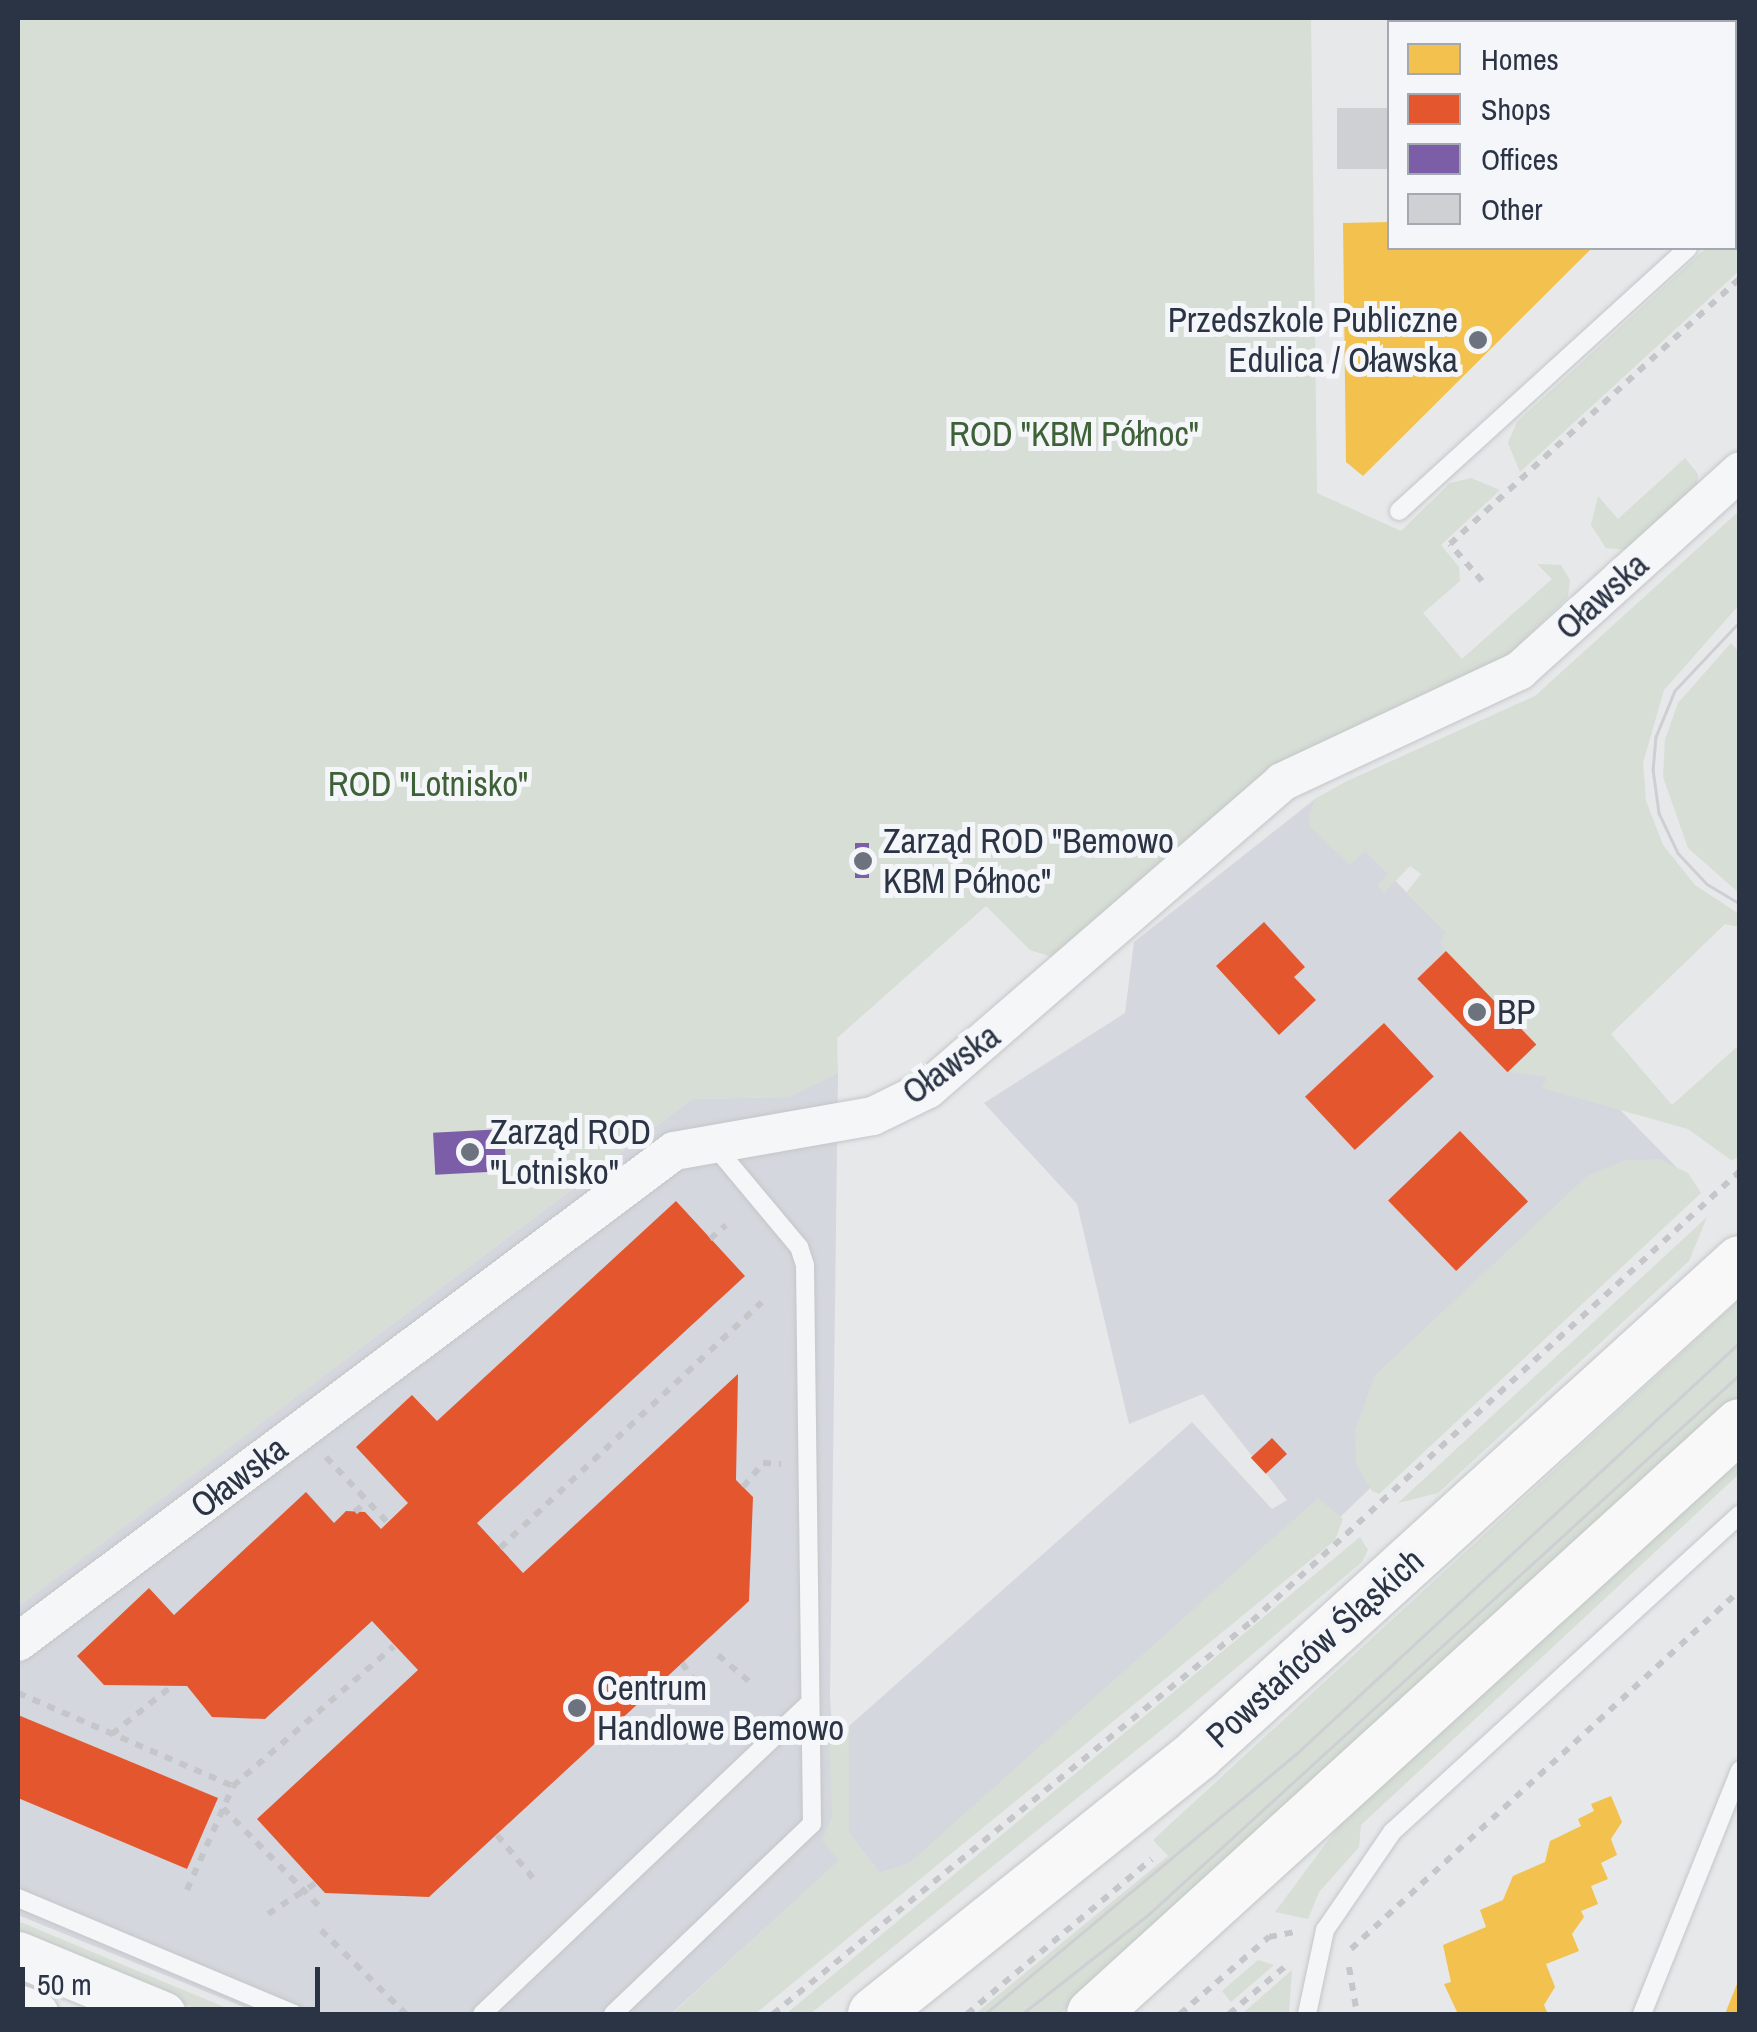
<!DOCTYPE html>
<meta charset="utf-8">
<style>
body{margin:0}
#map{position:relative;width:1757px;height:2032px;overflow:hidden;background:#e6e8ea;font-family:"Archivo Narrow",sans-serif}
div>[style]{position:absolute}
.built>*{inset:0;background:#d4d7dd}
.green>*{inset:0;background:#d6ded6}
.homes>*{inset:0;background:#f2c14e}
.shops>*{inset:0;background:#e4572e;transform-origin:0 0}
.offices>*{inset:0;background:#7b5ea7;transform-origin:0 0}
.building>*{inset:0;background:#ced0d3;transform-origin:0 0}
.path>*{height:6px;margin-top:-3px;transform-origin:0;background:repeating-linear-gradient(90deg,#c5c6ca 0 8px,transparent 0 16px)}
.roads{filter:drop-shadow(0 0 2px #c4c6c8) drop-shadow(0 0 2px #c4c6c8)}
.service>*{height:18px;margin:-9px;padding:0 9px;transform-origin:9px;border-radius:9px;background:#f5f6f7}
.minor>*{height:38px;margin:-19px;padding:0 19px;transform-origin:19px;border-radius:19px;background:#f5f6f7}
.tertiary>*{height:45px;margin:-22.5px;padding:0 22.5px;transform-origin:22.5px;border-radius:22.5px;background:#f5f6f7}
.secondary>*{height:52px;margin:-26px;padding:0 26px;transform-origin:26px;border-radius:26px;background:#f8f8f8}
.tram>*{height:2.5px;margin:-1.25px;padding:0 1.25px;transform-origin:1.25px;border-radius:1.25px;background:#cecfd2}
.dots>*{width:28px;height:28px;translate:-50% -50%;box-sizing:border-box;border:5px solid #f4f6f9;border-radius:50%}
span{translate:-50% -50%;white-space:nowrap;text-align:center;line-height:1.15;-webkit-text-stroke:10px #f4f6f9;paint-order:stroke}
.poi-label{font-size:35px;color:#2b3445}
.right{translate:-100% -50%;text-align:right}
.left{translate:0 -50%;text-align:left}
.park-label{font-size:35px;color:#3f6138}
.street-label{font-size:35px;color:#2b3445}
.frame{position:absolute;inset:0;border:20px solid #2b3445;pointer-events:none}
.legend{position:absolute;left:1387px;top:20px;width:350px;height:230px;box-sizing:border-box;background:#f4f6f9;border:2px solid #a4a8b1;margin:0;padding:12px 18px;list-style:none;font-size:30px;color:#2b3445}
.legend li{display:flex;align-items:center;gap:20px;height:50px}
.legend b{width:50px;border:2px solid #a4a8b1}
.scale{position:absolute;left:20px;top:1967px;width:300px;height:45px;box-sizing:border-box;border:5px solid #2b3445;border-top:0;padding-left:12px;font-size:30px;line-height:35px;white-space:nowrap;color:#2b3445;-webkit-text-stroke:8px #f4f6f9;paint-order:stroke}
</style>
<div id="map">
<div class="built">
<div style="clip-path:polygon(1315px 799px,1690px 1181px,1335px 1522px,908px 1864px,880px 1873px,849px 1833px,849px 1726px,1192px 1422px,1272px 1509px,1287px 1500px,1203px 1394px,1129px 1424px,1077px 1204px,984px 1103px,1125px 1013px,1134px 942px)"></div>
<div style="clip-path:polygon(838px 1073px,830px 1696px,840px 1860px,671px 2014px,261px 2014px,18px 1915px,18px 1606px,692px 1099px,788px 1097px)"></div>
</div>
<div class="green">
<div style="clip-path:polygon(18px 18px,1311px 18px,1317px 493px,1401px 531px,1450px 483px,1471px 478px,1500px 490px,1441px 545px,1459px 567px,1460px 581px,1423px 613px,1462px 659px,1552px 579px,1537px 564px,1561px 565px,1570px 580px,1568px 597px,1505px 659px,1283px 761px,1055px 958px,1030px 950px,986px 906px,837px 1038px,838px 1073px,788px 1097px,692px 1099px,18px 1606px)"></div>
<div style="clip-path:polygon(1735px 230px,1739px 271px,1520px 472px,1508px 443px,1517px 422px,1706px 248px,1734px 248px)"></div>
<div style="clip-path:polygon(1685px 458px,1698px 474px,1697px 485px,1627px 550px,1606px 548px,1591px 525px,1598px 496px,1618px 519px)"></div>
<div style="clip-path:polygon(1739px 511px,1739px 605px,1664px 690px,1643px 763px,1646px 801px,1663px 845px,1695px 885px,1739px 914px,1739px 927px,1725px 924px,1611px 1034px,1672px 1105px,1739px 1045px,1739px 1158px,1731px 1160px,1688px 1129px,1542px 1088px,1547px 1077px,1509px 1072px,1536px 1044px,1446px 951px,1440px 942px,1445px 932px,1406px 893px,1421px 874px,1410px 866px,1384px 893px,1377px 885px,1388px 874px,1365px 851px,1350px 865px,1309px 826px,1309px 815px,1315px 799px,1345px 782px,1535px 696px)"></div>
<div style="clip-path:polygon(1731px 643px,1740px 653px,1739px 893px,1688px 848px,1663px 777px,1665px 740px,1678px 703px)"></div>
<div style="clip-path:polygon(1659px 1159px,1688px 1173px,1701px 1193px,1379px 1494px,1372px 1491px,1356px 1465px,1355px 1430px,1375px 1375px,1587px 1176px,1626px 1160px)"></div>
<div style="clip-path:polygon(1707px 1217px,1689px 1261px,1438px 1493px,1398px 1503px)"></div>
<div style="clip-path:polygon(1739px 1300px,1739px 1397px,1060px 2014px,975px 2014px,1168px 1856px,1153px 1840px)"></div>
<div style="clip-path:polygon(1739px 1453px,1739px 1474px,1361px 1825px,1359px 1847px,1319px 1892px,1308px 1919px,1275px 1912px,1344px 1819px)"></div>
<div style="clip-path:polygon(1318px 1498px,1343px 1519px,1335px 1540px,755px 2014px,672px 2014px,839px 1860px,822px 1840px,832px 1817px,829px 1732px,849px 1733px,849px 1833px,880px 1873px,908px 1864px)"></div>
<div style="clip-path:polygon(1360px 1537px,1368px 1550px,1362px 1562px,1186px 1710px,810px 2014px,786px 2014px)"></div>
<div style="clip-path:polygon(18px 1921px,241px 2014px,212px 2014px,167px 1998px,18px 1933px)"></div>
<div style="clip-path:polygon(1258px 1960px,1274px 1965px,1231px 2002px,1222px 1991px)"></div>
<div style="clip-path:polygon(1292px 1970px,1289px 2014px,1242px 2014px)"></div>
</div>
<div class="homes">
<div style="clip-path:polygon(1390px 222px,1390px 248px,1592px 248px,1363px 476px,1346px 462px,1343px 223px)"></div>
<div style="clip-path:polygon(1611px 1796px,1622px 1822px,1611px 1839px,1617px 1855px,1601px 1863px,1608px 1879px,1591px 1886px,1598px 1904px,1581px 1911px,1584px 1917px,1572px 1934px,1579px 1951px,1546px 1964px,1555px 1987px,1544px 2005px,1548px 2014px,1458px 2014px,1444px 1984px,1451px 1982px,1443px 1945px,1486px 1927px,1480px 1910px,1503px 1900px,1513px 1876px,1545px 1862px,1550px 1841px,1581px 1826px,1578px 1819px,1594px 1811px,1591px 1804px)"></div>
<div style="clip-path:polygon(1739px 1979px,1740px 2014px,1725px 2014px)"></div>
</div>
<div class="shops">
<div style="clip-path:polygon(1264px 922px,1305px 967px,1294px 977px,1316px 1000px,1279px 1035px,1216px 966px)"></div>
<div style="left:1446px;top:951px;width:130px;height:40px;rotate:46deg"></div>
<div style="left:1384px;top:1023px;width:73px;height:108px;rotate:47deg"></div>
<div style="left:1460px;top:1131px;width:98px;height:100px;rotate:46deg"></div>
<div style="clip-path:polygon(676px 1201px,745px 1276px,477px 1523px,523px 1573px,738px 1374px,736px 1480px,753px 1497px,749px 1601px,429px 1897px,325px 1893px,257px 1819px,418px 1670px,372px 1621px,265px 1719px,212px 1717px,187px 1686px,104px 1685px,77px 1656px,149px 1588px,174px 1615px,306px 1492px,334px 1523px,346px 1511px,365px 1512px,381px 1529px,408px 1503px,356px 1447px,412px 1395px,437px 1421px)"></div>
<div style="left:1272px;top:1438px;width:22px;height:29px;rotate:47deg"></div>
<div style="clip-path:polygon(18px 1715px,218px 1798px,187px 1869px,18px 1798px)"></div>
</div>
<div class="offices">
<div style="left:855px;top:843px;width:14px;height:35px"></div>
<div style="left:504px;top:1129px;width:42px;height:71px;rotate:87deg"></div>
</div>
<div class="building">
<div style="left:1390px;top:108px;width:61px;height:53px;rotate:90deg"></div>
</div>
<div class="path">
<div style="left:1734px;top:225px;width:6px"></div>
<div style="left:1482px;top:581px;width:49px;rotate:-130.9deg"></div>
<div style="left:1450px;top:544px;width:394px;rotate:-42.5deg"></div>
<div style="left:710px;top:1239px;width:21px;rotate:-41deg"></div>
<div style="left:326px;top:1457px;width:91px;rotate:46.8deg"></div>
<div style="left:743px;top:1487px;width:31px;rotate:-50deg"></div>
<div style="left:763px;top:1463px;width:18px;rotate:3deg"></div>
<div style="left:355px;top:1512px;width:16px;rotate:-43deg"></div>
<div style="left:500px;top:1548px;width:359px;rotate:-43.2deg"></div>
<div style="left:718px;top:1655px;width:43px;rotate:40.3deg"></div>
<div style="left:682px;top:1663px;width:17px;rotate:54deg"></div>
<div style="left:18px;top:1693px;width:234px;rotate:23.4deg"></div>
<div style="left:112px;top:1734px;width:77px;rotate:-38.7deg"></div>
<div style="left:223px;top:1808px;width:143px;rotate:45.6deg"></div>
<div style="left:497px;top:1835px;width:56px;rotate:50.1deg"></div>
<div style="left:187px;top:1890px;width:114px;rotate:-66.1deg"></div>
<div style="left:233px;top:1786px;width:213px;rotate:-41deg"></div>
<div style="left:268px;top:1914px;width:57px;rotate:-32.9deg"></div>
<div style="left:321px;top:1930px;width:120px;rotate:44.7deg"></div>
<div style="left:1351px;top:1949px;width:529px;rotate:-42.7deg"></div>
<div style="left:1349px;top:1967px;width:48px;rotate:80.3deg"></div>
<div style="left:773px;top:2014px;width:620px;rotate:-39.37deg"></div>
<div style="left:1252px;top:1621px;width:664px;rotate:-42.68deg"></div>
<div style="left:967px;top:2014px;width:241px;rotate:-40deg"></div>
<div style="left:1180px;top:2014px;width:118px;rotate:-40.9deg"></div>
<div style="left:1269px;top:1937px;width:31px;rotate:-11deg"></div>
<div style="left:1229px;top:2014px;width:77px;rotate:-40.3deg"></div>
</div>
<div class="roads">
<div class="service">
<div style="left:1734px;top:190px;width:7px;rotate:-34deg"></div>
<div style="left:1399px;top:511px;width:391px;rotate:-42.3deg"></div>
<div style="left:18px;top:1898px;width:299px;rotate:22.8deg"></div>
<div style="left:482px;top:2014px;width:452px;rotate:-43.5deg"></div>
<div style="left:613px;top:2014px;width:275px;rotate:-43.7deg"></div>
<div style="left:812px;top:1824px;width:559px;rotate:-90.72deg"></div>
<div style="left:805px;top:1265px;width:19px;rotate:-108deg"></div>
<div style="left:799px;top:1247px;width:134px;rotate:-129.9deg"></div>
<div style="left:1307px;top:2014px;width:86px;rotate:-77.9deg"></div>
<div style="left:1325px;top:1930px;width:119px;rotate:-55.6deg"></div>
<div style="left:1392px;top:1832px;width:471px;rotate:-42.4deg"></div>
<div style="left:1642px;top:2014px;width:263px;rotate:-68.1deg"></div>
</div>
<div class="minor">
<div style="left:18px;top:1642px;width:819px;rotate:-36.81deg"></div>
<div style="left:674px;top:1151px;width:202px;rotate:-10deg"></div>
<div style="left:873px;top:1116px;width:61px;rotate:-26.1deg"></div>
<div style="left:928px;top:1089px;width:469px;rotate:-40.9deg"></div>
<div style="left:1282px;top:782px;width:262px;rotate:-25.1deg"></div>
<div style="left:1519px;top:671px;width:298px;rotate:-42.1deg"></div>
</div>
<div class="tertiary">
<div style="left:18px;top:1954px;width:157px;rotate:22.5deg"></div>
<div style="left:18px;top:2007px;width:19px;rotate:21deg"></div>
</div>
<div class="secondary">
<div style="left:874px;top:2014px;width:415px;rotate:-38.7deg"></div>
<div style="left:1198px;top:1754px;width:732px;rotate:-42.23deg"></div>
<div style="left:1093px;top:2014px;width:875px;rotate:-42.31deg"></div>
</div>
</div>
<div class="tram">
<div style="left:1740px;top:622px;width:95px;rotate:133.3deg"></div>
<div style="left:1675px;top:691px;width:50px;rotate:112.4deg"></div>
<div style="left:1656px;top:737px;width:32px;rotate:95deg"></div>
<div style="left:1653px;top:769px;width:44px;rotate:82.2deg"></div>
<div style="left:1659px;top:813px;width:44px;rotate:64.6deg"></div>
<div style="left:1678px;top:853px;width:42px;rotate:46.9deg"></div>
<div style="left:1707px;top:884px;width:39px;rotate:31deg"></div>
<div style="left:985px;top:2014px;width:404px;rotate:-39.9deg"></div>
<div style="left:1295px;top:1755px;width:607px;rotate:-42.86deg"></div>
<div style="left:1022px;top:2014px;width:162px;rotate:-38.2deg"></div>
<div style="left:1149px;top:1914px;width:801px;rotate:-42.42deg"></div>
</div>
<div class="dots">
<div style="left:1478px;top:340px;background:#6c737f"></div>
<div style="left:863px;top:861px;background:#6c737f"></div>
<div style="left:1477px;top:1012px;background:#6c737f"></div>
<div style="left:470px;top:1152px;background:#6c737f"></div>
<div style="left:577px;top:1708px;background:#6c737f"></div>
</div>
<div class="poi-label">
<span class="right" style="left:1458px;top:340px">Przedszkole Publiczne<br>Edulica / Oławska</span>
<span class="left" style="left:883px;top:861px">Zarząd ROD "Bemowo<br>KBM Północ"</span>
<span class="left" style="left:1497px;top:1012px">BP</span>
<span class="left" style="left:490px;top:1152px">Zarząd ROD<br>"Lotnisko"</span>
<span class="left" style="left:597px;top:1708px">Centrum<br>Handlowe Bemowo</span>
</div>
<div class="park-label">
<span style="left:1074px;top:434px">ROD "KBM Północ"</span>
<span style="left:428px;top:784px">ROD "Lotnisko"</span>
</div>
<div class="street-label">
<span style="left:1602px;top:596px;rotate:-42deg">Oławska</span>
<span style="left:951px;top:1064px;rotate:-36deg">Oławska</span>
<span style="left:239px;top:1477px;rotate:-37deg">Oławska</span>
<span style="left:1315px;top:1648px;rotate:-42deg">Powstańców Śląskich</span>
</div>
<div class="frame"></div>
<ul class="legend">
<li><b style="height:28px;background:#f2c14e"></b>Homes</li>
<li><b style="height:28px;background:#e4572e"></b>Shops</li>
<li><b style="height:28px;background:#7b5ea7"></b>Offices</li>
<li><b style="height:28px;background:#ced0d3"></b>Other</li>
</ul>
<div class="scale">50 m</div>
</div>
